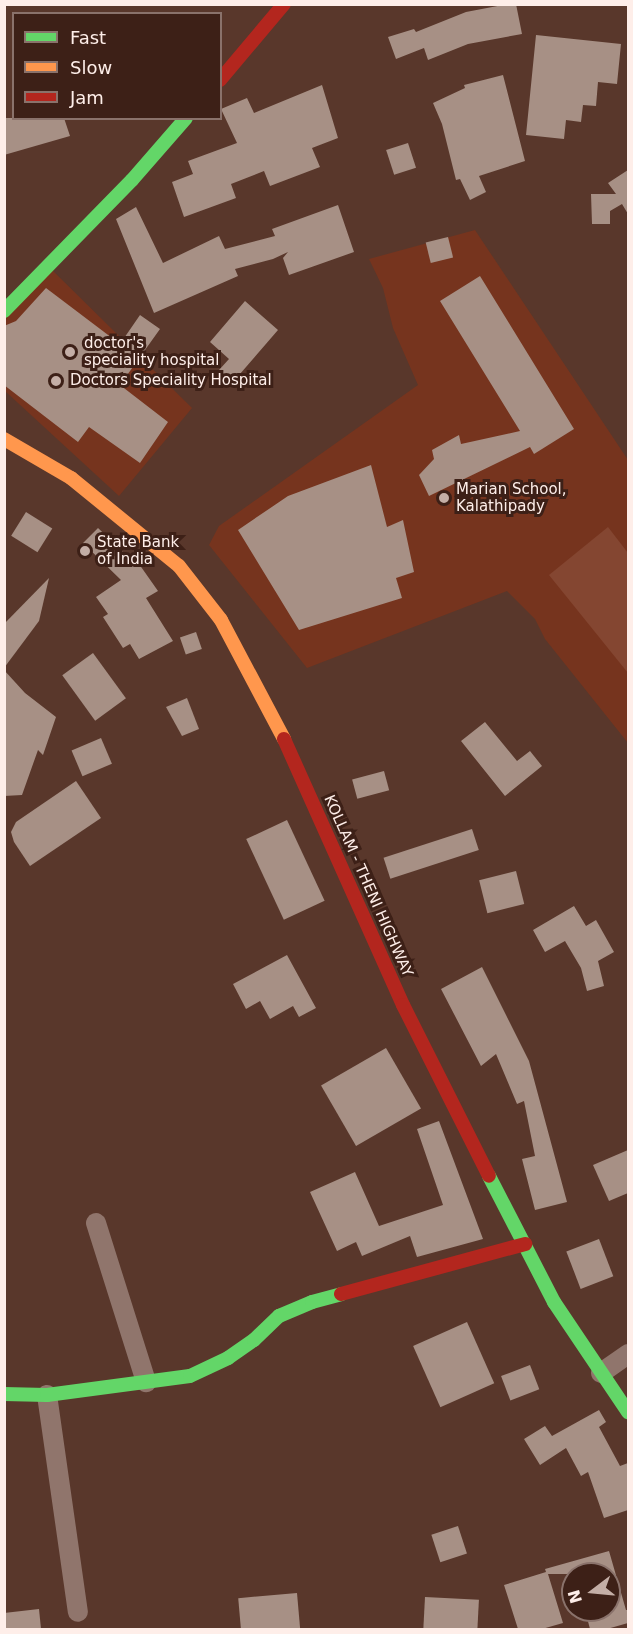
<!DOCTYPE html>
<style>
body{margin:0}
#map{position:relative;width:633px;height:1634px;overflow:hidden;background:#59372b;font-family:"DejaVu Sans",sans-serif}
div>[style]{position:absolute}
.built>*{inset:0;background:#76341e}
.green>*{inset:0;background:#844631}
.building>*{inset:0;background:#a79085;transform-origin:0 0}
.street>*{height:20px;margin:-10px;padding:0 10px;transform-origin:10px;border-radius:10px;background:#90756c}
.fast>*{height:14px;margin:-7px;padding:0 7px;transform-origin:7px;border-radius:7px;background:#63d668}
.slow>*{height:14px;margin:-7px;padding:0 7px;transform-origin:7px;border-radius:7px;background:#ff974d}
.jam>*{height:14px;margin:-7px;padding:0 7px;transform-origin:7px;border-radius:7px;background:#b3261e}
.dots>*{width:16px;height:16px;translate:-50% -50%;box-sizing:border-box;border:3px solid #3d2017;border-radius:50%}
span{translate:-50% -50%;white-space:nowrap;text-align:center;line-height:1.15;-webkit-text-stroke:6px #3d2017;paint-order:stroke}
.poi-label{font-size:15px;color:#feeee9}
.left{translate:0 -50%;text-align:left}
.street-label{font-size:15px;color:#feeee9}
.frame{position:absolute;inset:0;border:6px solid #feeee9;pointer-events:none}
.legend{position:absolute;left:12px;top:12px;width:210px;height:108px;box-sizing:border-box;background:#3d2017;border:2px solid #8a726b;margin:0;padding:8px 10px;list-style:none;font-size:18px;color:#feeee9}
.legend li{display:flex;align-items:center;gap:12px;height:30px}
.legend b{width:30px;border:2px solid #8a726b}
.north{position:absolute;left:561px;top:1562px;width:60px;height:60px;box-sizing:border-box;background:#3d2017;border:2px solid #8a726b;border-radius:50%;rotate:254deg;font-size:16px;font-weight:700;line-height:24px;text-align:center;color:#feeee9}
.north::after{content:'';display:block;margin:auto;width:21px;height:27px;background:#c4aea6;clip-path:polygon(50% 0,100% 100%,50% 72%,0 100%)}
</style>
<div id="map">
<div class="built">
<div style="clip-path:polygon(475px 230px,628px 460px,628px 743px,545px 639px,535px 619px,507px 591px,307px 668px,209px 545px,219px 526px,418px 385px,393px 328px,383px 288px,369px 259px)"></div>
<div style="clip-path:polygon(49px 267px,192px 408px,119px 496px,5px 391px,4px 313px)"></div>
</div>
<div class="green">
<div style="clip-path:polygon(608px 527px,628px 553px,628px 673px,549px 575px)"></div>
</div>
<div class="building">
<div style="clip-path:polygon(508px 4px,516px 4px,522px 34px,468px 44px,428px 60px,424px 48px,396px 59px,388px 37px,414px 29px,416px 32px,466px 12px)"></div>
<div style="clip-path:polygon(536px 35px,621px 44px,617px 84px,598px 82px,596px 106px,583px 105px,581px 122px,566px 120px,564px 139px,526px 135px)"></div>
<div style="clip-path:polygon(503px 75px,525px 161px,479px 176px,486px 192px,470px 200px,460px 179px,456px 180px,442px 124px,433px 103px,465px 88px,464px 85px)"></div>
<div style="clip-path:polygon(322px 85px,338px 138px,312px 148px,320px 167px,270px 186px,264px 171px,231px 184px,236px 198px,184px 217px,172px 182px,193px 174px,188px 161px,237px 143px,221px 109px,247px 98px,254px 113px)"></div>
<div style="clip-path:polygon(4px 118px,64px 118px,70px 136px,4px 155px)"></div>
<div style="left:408px;top:143px;width:26px;height:23px;rotate:72deg"></div>
<div style="clip-path:polygon(628px 170px,628px 214px,622px 204px,610px 211px,610px 224px,592px 224px,591px 194px,616px 194px,608px 183px)"></div>
<div style="clip-path:polygon(338px 205px,354px 252px,289px 275px,283px 258px,288px 252px,273px 259px,235px 269px,238px 276px,154px 313px,116px 219px,136px 207px,163px 263px,219px 236px,225px 249px,275px 236px,272px 229px)"></div>
<div style="left:448px;top:237px;width:21px;height:23px;rotate:76deg"></div>
<div style="clip-path:polygon(480px 276px,574px 429px,534px 454px,530px 447px,429px 496px,419px 475px,434px 459px,432px 450px,459px 435px,461px 444px,520px 431px,440px 301px)"></div>
<div style="clip-path:polygon(46px 288px,120px 344px,140px 315px,160px 329px,120px 385px,168px 422px,140px 463px,89px 427px,78px 442px,4px 385px,4px 326px,16px 321px)"></div>
<div style="clip-path:polygon(245px 301px,278px 330px,233px 382px,219px 370px,229px 359px,210px 342px)"></div>
<div style="clip-path:polygon(371px 465px,387px 527px,403px 520px,414px 572px,396px 578px,402px 598px,299px 630px,238px 530px,288px 496px)"></div>
<div style="left:26px;top:512px;width:31px;height:28px;rotate:32deg"></div>
<div style="clip-path:polygon(98px 528px,128px 557px,132px 554px,158px 591px,146px 598px,173px 641px,139px 659px,130px 644px,123px 648px,103px 617px,108px 614px,96px 597px,121px 580px,83px 543px)"></div>
<div style="clip-path:polygon(49px 578px,39px 621px,4px 668px,4px 624px)"></div>
<div style="left:196px;top:632px;width:18px;height:17px;rotate:71deg"></div>
<div style="left:93px;top:653px;width:56px;height:38px;rotate:54deg"></div>
<div style="clip-path:polygon(4px 670px,25px 693px,56px 717px,43px 755px,38px 750px,22px 795px,4px 796px)"></div>
<div style="clip-path:polygon(187px 698px,199px 729px,182px 736px,166px 707px)"></div>
<div style="clip-path:polygon(485px 722px,517px 761px,530px 751px,542px 766px,505px 796px,461px 741px)"></div>
<div style="left:101px;top:738px;width:28px;height:32px;rotate:67deg"></div>
<div style="left:384px;top:771px;width:20px;height:33px;rotate:75deg"></div>
<div style="clip-path:polygon(76px 781px,101px 818px,30px 866px,14px 842px,11px 832px,16px 822px)"></div>
<div style="left:287px;top:820px;width:89px;height:45px;rotate:65deg"></div>
<div style="left:472px;top:829px;width:22px;height:93px;rotate:72deg"></div>
<div style="left:516px;top:871px;width:34px;height:38px;rotate:76deg"></div>
<div style="clip-path:polygon(574px 906px,586px 926px,596px 920px,614px 952px,598px 961px,604px 986px,587px 991px,581px 968px,565px 941px,545px 952px,533px 930px)"></div>
<div style="clip-path:polygon(287px 955px,316px 1008px,299px 1017px,293px 1006px,270px 1019px,260px 1001px,246px 1009px,233px 984px)"></div>
<div style="clip-path:polygon(482px 967px,529px 1061px,567px 1202px,535px 1210px,522px 1159px,535px 1156px,524px 1101px,517px 1104px,496px 1054px,481px 1066px,441px 989px)"></div>
<div style="left:386px;top:1048px;width:70px;height:75px;rotate:60deg"></div>
<div style="clip-path:polygon(439px 1121px,483px 1239px,417px 1257px,410px 1236px,362px 1256px,356px 1242px,337px 1251px,310px 1192px,355px 1172px,379px 1226px,443px 1205px,417px 1129px)"></div>
<div style="clip-path:polygon(628px 1150px,628px 1193px,609px 1201px,593px 1165px)"></div>
<div style="left:599px;top:1239px;width:40px;height:35px;rotate:69deg"></div>
<div style="left:467px;top:1322px;width:67px;height:59px;rotate:66deg"></div>
<div style="left:530px;top:1365px;width:26px;height:31px;rotate:69deg"></div>
<div style="clip-path:polygon(599px 1410px,606px 1422px,599px 1427px,620px 1466px,628px 1463px,628px 1510px,604px 1518px,588px 1472px,581px 1476px,566px 1448px,540px 1465px,524px 1439px,545px 1426px,552px 1436px)"></div>
<div style="left:458px;top:1526px;width:29px;height:28px;rotate:72deg"></div>
<div style="clip-path:polygon(609px 1551px,626px 1610px,628px 1610px,628px 1623px,607px 1629px,590px 1629px,585px 1610px,609px 1610px,609px 1574px,548px 1574px,563px 1623px,542px 1629px,518px 1629px,504px 1585px,546px 1572px,545px 1569px)"></div>
<div style="left:297px;top:1593px;width:36px;height:59px;rotate:85deg"></div>
<div style="left:425px;top:1597px;width:54px;height:32px;rotate:3deg"></div>
<div style="clip-path:polygon(39px 1609px,41px 1629px,4px 1629px,4px 1613px)"></div>
</div>
<div class="street">
<div style="left:96px;top:1223px;width:167px;rotate:72.5deg"></div>
<div style="left:601px;top:1373px;width:33px;rotate:-35deg"></div>
<div style="left:47px;top:1395px;width:219px;rotate:81.9deg"></div>
</div>
<div class="fast">
<div style="left:4px;top:311px;width:183px;rotate:-45.7deg"></div>
<div style="left:132px;top:180px;width:82px;rotate:-48.9deg"></div>
<div style="left:489px;top:1176px;width:142px;rotate:62.7deg"></div>
<div style="left:554px;top:1302px;width:133px;rotate:56.1deg"></div>
<div style="left:4px;top:1394px;width:43px;rotate:1.3deg"></div>
<div style="left:47px;top:1395px;width:144px;rotate:-7.6deg"></div>
<div style="left:190px;top:1376px;width:42px;rotate:-25.3deg"></div>
<div style="left:228px;top:1358px;width:32px;rotate:-35deg"></div>
<div style="left:254px;top:1340px;width:35px;rotate:-44deg"></div>
<div style="left:279px;top:1316px;width:36px;rotate:-23deg"></div>
<div style="left:312px;top:1302px;width:30px;rotate:-15deg"></div>
</div>
<div class="slow">
<div style="left:4px;top:439px;width:78px;rotate:30.2deg"></div>
<div style="left:71px;top:478px;width:139px;rotate:39.2deg"></div>
<div style="left:179px;top:566px;width:68px;rotate:52.1deg"></div>
<div style="left:221px;top:620px;width:135px;rotate:62.1deg"></div>
</div>
<div class="jam">
<div style="left:220px;top:80px;width:99px;rotate:-49.9deg"></div>
<div style="left:284px;top:739px;width:291px;rotate:65.9deg"></div>
<div style="left:403px;top:1005px;width:191px;rotate:63.3deg"></div>
<div style="left:341px;top:1294px;width:191px;rotate:-15.2deg"></div>
</div>
<div class="dots">
<div style="left:70px;top:352px;background:#c4aea6"></div>
<div style="left:56px;top:381px;background:#c4aea6"></div>
<div style="left:444px;top:498px;background:#c4aea6"></div>
<div style="left:85px;top:551px;background:#c4aea6"></div>
</div>
<div class="poi-label">
<span class="left" style="left:84px;top:352px">doctor's<br>speciality hospital</span>
<span class="left" style="left:70px;top:381px">Doctors Speciality Hospital</span>
<span class="left" style="left:456px;top:498px">Marian School,<br>Kalathipady</span>
<span class="left" style="left:97px;top:551px">State Bank<br>of India</span>
</div>
<div class="street-label">
<span style="left:368px;top:886px;rotate:66deg">KOLLAM - THENI HIGHWAY</span>
</div>
<div class="frame"></div>
<ul class="legend">
<li><b style="height:8px;background:#63d668"></b>Fast</li>
<li><b style="height:8px;background:#ff974d"></b>Slow</li>
<li><b style="height:8px;background:#b3261e"></b>Jam</li>
</ul>
<div class="north">N</div>
</div>
